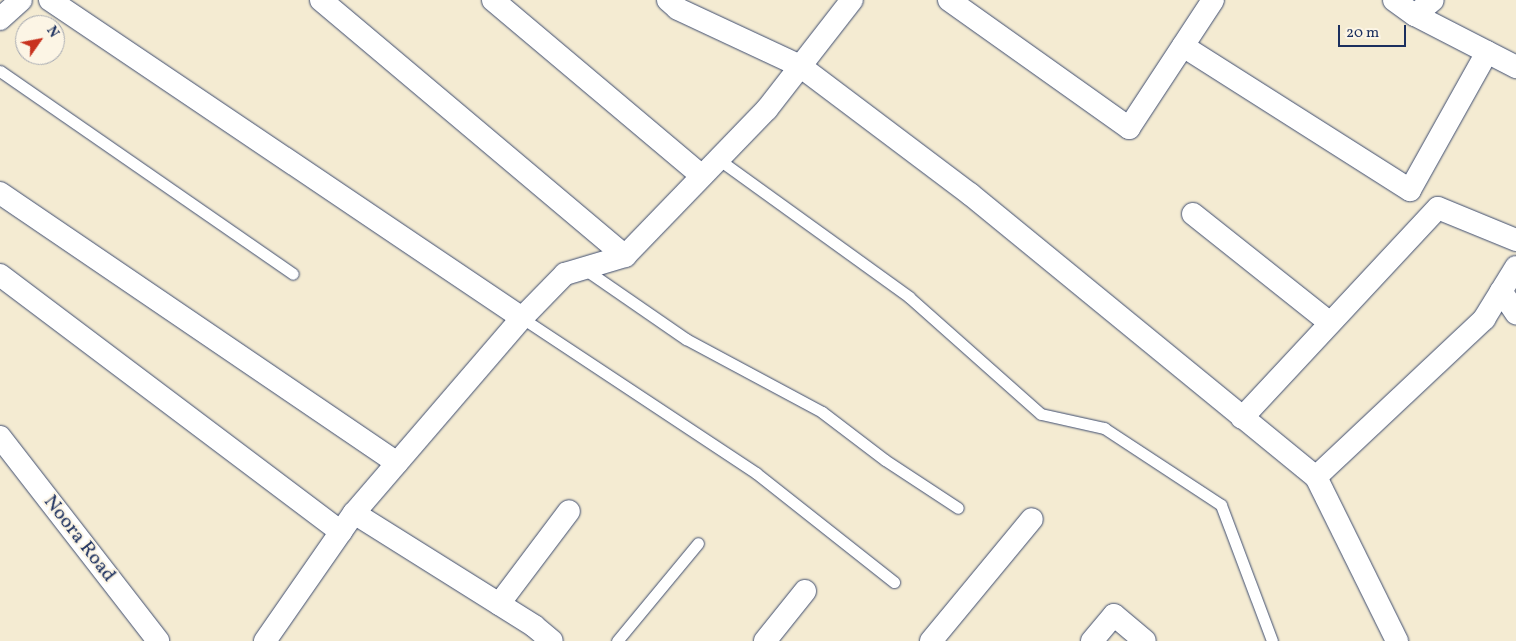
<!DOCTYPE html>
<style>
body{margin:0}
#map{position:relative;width:1516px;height:641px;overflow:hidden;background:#f4ebd2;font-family:Vollkorn,serif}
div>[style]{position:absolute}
.roads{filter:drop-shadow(0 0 1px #3c4b6f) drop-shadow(0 0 1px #3c4b6f)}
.service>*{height:11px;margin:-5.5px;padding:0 5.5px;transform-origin:5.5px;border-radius:5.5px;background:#fff}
.minor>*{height:22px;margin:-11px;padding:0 11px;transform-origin:11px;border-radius:11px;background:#fff}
span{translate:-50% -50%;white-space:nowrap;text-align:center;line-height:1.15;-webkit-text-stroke:4px #fcf5e5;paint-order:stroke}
.street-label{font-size:20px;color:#1b2f5e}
.north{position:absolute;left:15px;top:15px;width:50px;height:50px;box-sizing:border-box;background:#fcf5e5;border:1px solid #a2a6af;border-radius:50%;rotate:57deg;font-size:14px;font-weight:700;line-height:20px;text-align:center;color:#1b2f5e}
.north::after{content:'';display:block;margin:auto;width:18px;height:22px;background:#c8321e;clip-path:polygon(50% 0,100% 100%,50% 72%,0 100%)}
.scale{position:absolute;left:1338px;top:25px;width:68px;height:22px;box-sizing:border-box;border:2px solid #1b2f5e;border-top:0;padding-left:6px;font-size:15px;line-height:18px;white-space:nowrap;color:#1b2f5e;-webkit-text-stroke:4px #fcf5e5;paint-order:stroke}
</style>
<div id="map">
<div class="roads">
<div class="service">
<div style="left:0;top:71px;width:356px;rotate:34.7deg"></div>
<div style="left:718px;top:159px;width:236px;rotate:35.8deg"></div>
<div style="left:909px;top:297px;width:176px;rotate:41.6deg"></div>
<div style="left:1041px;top:414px;width:65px;rotate:12.5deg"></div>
<div style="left:1104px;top:428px;width:140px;rotate:33.3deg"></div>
<div style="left:1221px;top:505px;width:145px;rotate:69.4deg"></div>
<div style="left:583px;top:268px;width:125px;rotate:34.6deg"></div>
<div style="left:686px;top:339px;width:154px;rotate:28.2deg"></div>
<div style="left:822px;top:412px;width:79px;rotate:37.3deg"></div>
<div style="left:885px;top:460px;width:87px;rotate:33.3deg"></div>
<div style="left:522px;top:318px;width:281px;rotate:33.5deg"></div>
<div style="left:756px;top:473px;width:176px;rotate:38.3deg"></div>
<div style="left:617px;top:641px;width:127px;rotate:-50.4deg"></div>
</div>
<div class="minor">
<div style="left:50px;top:0;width:569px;rotate:33.97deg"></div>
<div style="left:522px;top:318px;width:62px;rotate:-45.7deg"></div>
<div style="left:565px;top:274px;width:63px;rotate:-16.7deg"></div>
<div style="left:625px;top:256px;width:204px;rotate:-46deg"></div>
<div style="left:767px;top:109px;width:138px;rotate:-52.1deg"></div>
<div style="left:321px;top:0;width:397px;rotate:40.1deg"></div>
<div style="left:493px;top:0;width:273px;rotate:40.1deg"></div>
<div style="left:668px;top:0;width:13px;rotate:42deg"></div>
<div style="left:678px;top:9px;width:135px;rotate:25deg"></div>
<div style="left:800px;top:66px;width:213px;rotate:37deg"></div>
<div style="left:970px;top:194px;width:447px;rotate:39.3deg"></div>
<div style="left:1316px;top:477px;width:183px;rotate:63.7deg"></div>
<div style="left:949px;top:0;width:221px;rotate:35.4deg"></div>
<div style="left:1129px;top:128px;width:153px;rotate:-56.7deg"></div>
<div style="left:1394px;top:0;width:26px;rotate:36deg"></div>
<div style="left:1415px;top:15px;width:114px;rotate:27.2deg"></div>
<div style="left:1415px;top:15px;width:23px;rotate:-40deg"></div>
<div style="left:0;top:19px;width:28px;rotate:-42deg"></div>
<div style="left:1183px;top:46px;width:269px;rotate:32.4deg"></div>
<div style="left:1410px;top:190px;width:158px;rotate:-60.8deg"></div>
<div style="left:0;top:193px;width:480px;rotate:34.2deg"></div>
<div style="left:1193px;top:214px;width:175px;rotate:38.5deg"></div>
<div style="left:0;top:275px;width:427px;rotate:37deg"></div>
<div style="left:1501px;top:291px;width:27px;rotate:56deg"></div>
<div style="left:1242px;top:418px;width:287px;rotate:-47deg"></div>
<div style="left:1438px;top:208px;width:84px;rotate:22.3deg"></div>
<div style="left:0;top:437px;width:258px;rotate:52.2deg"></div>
<div style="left:1316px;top:477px;width:231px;rotate:-43.2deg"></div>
<div style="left:1484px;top:319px;width:61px;rotate:-58.4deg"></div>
<div style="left:354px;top:513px;width:213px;rotate:32.1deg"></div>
<div style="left:534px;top:626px;width:23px;rotate:40deg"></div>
<div style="left:499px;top:604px;width:116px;rotate:-53deg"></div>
<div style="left:265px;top:641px;width:156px;rotate:-55.2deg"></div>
<div style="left:354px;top:513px;width:257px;rotate:-49.3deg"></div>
<div style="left:765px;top:641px;width:64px;rotate:-51.3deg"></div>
<div style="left:931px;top:641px;width:158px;rotate:-50.4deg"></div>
<div style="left:1092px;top:641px;width:34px;rotate:-50deg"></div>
<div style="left:1114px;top:615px;width:40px;rotate:40deg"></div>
</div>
</div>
<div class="street-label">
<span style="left:79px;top:539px;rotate:52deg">Noora Road</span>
</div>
<div class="north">N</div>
<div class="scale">20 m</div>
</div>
